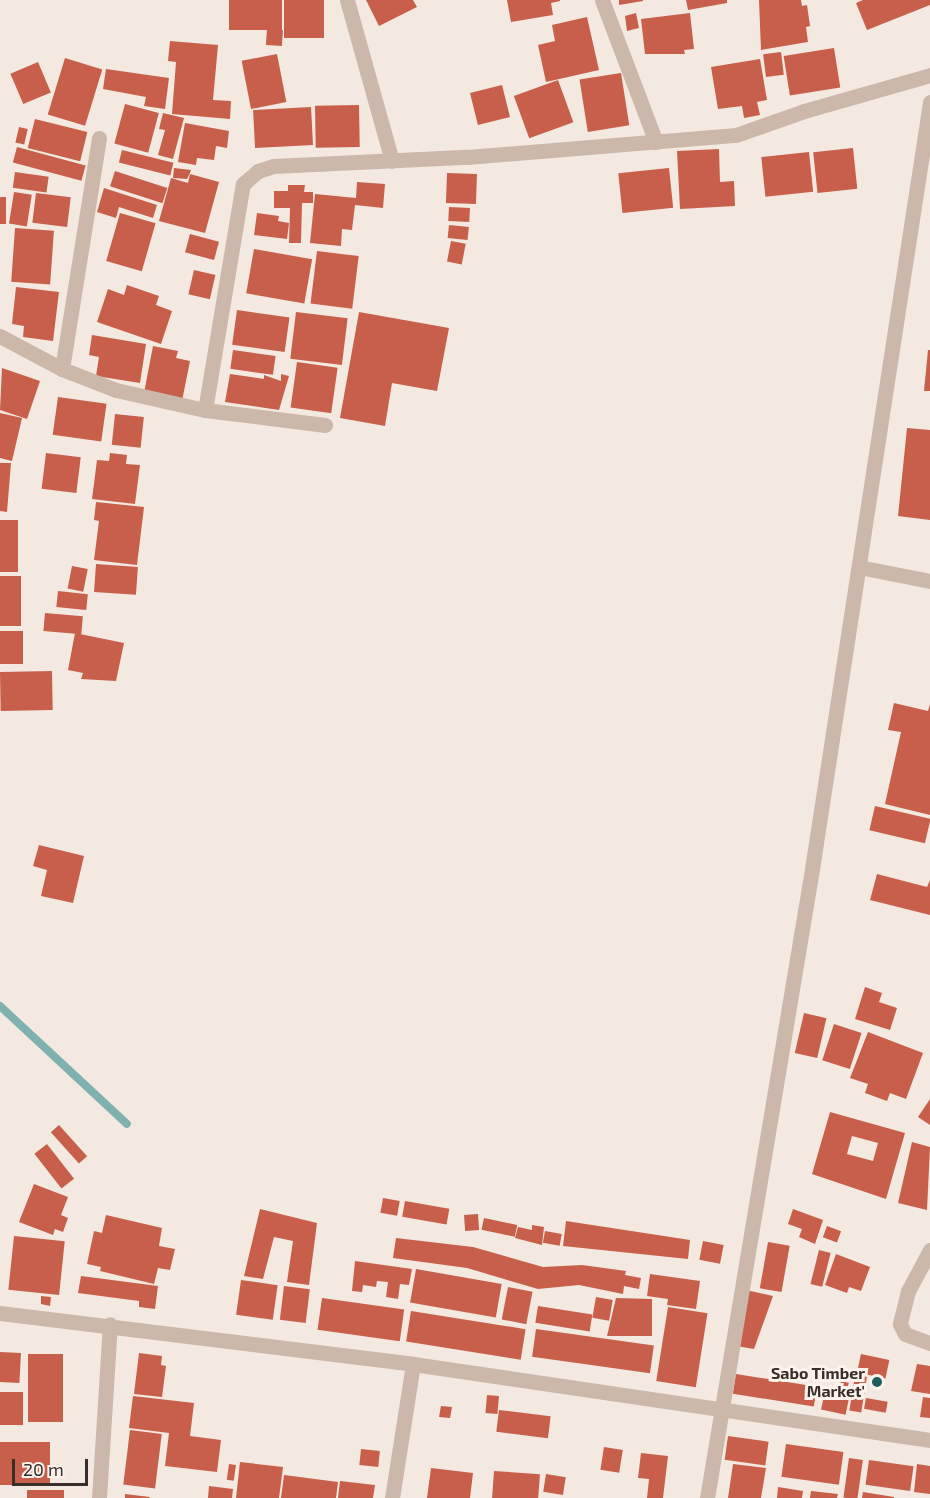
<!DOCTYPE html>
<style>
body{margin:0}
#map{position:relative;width:930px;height:1498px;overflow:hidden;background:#f3e9e0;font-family:"Exo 2",sans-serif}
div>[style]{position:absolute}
.stream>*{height:8px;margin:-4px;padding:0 4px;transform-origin:4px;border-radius:4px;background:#7eb1af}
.building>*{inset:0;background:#c75f4a;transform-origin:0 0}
.street>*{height:15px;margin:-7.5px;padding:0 7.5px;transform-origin:7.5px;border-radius:7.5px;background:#ccb8ab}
.dots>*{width:16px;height:16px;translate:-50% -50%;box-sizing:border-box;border:3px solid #fbf3ec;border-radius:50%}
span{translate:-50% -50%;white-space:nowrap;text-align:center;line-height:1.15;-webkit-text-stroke:6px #fbf3ec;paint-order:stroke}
.poi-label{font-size:16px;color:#3a2e2a;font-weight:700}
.right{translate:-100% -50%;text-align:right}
.scale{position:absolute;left:12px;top:1459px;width:76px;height:27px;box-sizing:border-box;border:3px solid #3a2e2a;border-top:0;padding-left:8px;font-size:18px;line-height:21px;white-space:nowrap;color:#3a2e2a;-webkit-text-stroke:4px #fbf3ec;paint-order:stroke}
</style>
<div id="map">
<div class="stream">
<div style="left:0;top:1006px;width:173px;rotate:42.9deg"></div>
</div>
<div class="building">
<div style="left:229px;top:0;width:53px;height:30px"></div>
<div style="left:284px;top:0;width:40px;height:38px"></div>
<div style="clip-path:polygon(366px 0,413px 0,417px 7px,379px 26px)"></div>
<div style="clip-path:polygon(507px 0,560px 0,560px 1px,551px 3px,553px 15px,511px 22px)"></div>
<div style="clip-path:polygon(619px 0,643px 0,643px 1px,619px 5px)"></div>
<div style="clip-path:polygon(686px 0,727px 0,727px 3px,688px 10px)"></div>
<div style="clip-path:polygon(759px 0,801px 0,802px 6px,807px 5px,810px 26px,806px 27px,808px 42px,761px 50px)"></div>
<div style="clip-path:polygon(863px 0,930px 0,930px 5px,867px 30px,856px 3px)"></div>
<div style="clip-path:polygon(636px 13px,639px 28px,627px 31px,625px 16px)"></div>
<div style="clip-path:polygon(690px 13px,694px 49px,684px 50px,685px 54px,645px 54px,641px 19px)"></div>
<div style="clip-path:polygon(587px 17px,599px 70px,546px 82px,538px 45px,555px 41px,552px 25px)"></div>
<div style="left:267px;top:29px;width:16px;height:16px;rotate:4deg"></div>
<div style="clip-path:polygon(170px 41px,218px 45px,213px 100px,231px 101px,230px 119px,172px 114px,176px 62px,168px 61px)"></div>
<div style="left:834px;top:48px;width:40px;height:51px;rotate:81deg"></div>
<div style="left:781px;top:52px;width:23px;height:18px;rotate:83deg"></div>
<div style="left:277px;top:54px;width:49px;height:36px;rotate:79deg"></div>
<div style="left:65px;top:58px;width:39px;height:59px;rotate:17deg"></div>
<div style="clip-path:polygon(760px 59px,767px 100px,757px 102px,760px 115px,744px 118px,742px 106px,718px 109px,711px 67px)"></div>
<div style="left:38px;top:62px;width:33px;height:30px;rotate:67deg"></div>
<div style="clip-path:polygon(106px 69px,169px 78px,165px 109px,144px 106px,146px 97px,103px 89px)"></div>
<div style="left:621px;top:73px;width:53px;height:42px;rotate:81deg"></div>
<div style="left:558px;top:80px;width:45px;height:47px;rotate:70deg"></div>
<div style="left:502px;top:85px;width:33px;height:33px;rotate:76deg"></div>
<div style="left:125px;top:104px;width:35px;height:41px;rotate:15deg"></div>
<div style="left:359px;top:105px;width:42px;height:44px;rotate:89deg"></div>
<div style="left:311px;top:107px;width:38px;height:58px;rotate:87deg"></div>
<div style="clip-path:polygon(163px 113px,184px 118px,173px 159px,158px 155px,165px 130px,159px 129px)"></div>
<div style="left:35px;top:119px;width:54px;height:30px;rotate:14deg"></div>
<div style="clip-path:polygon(185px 123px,229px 131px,227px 148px,216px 146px,214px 160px,197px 158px,196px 165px,178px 162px)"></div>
<div style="left:19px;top:127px;width:9px;height:16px;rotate:13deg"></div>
<div style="left:17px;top:147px;width:71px;height:16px;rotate:15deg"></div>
<div style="left:853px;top:148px;width:41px;height:40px;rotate:84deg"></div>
<div style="clip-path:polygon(719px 149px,720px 182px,734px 181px,735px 206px,680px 209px,677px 151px)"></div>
<div style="left:122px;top:150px;width:53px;height:13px;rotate:14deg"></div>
<div style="left:809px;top:152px;width:40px;height:48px;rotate:84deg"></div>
<div style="clip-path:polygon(174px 168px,191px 170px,190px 173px,187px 179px,173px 178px)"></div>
<div style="left:669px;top:168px;width:40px;height:51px;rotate:84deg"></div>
<div style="left:115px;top:171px;width:55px;height:16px;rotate:18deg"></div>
<div style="left:15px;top:172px;width:34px;height:16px;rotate:8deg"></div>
<div style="left:447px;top:173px;width:30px;height:30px;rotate:2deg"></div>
<div style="clip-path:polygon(190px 174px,219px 182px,205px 233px,159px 221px,171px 178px,188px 183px)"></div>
<div style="clip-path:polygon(357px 182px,385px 184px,383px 208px,355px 205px,352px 230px,342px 229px,341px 246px,310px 243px,315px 194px,356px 198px)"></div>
<div style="clip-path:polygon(288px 185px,305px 185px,304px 192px,313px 192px,313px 203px,302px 203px,301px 243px,289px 243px,290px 208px,274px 208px,274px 191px,288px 191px)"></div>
<div style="clip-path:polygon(104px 188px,157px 205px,153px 218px,119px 207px,116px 218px,97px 212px)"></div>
<div style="left:14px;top:192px;width:18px;height:32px;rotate:9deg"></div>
<div style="left:36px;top:193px;width:35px;height:30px;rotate:7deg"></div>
<div style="left:0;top:197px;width:6px;height:27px"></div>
<div style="left:449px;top:207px;width:21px;height:14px;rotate:3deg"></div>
<div style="left:120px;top:213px;width:37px;height:50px;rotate:16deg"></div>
<div style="clip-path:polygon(257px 213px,279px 216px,278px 221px,289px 223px,287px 239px,254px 235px)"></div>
<div style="left:449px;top:225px;width:20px;height:13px;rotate:6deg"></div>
<div style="left:15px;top:228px;width:39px;height:54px;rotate:4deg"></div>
<div style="left:190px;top:234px;width:30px;height:19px;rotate:15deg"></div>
<div style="left:451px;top:241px;width:15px;height:21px;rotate:11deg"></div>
<div style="left:254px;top:249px;width:59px;height:45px;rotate:10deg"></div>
<div style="left:317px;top:251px;width:42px;height:53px;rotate:7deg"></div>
<div style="left:194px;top:270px;width:22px;height:25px;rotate:13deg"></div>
<div style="clip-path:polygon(127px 285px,159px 296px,156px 305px,172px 311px,161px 344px,97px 322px,108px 289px,124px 295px)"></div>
<div style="clip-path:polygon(16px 287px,59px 292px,53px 341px,23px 337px,24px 326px,12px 324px)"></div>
<div style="left:237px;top:310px;width:53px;height:35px;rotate:8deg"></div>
<div style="left:296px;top:312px;width:52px;height:47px;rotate:7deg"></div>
<div style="clip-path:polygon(359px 312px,449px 328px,437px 391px,392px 383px,385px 426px,340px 418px)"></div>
<div style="clip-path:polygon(92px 335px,146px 344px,140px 383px,96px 376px,99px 357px,89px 355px)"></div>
<div style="clip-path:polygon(153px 346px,178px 351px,176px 358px,190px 361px,182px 401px,144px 393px)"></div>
<div style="left:233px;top:350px;width:43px;height:19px;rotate:8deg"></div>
<div style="clip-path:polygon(928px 350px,930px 350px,930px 391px,924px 391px)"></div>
<div style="left:297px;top:362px;width:41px;height:46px;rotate:8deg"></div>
<div style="clip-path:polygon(2px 368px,40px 381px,27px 419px,0 410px)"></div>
<div style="clip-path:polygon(230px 374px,264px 379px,264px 375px,281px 381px,281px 374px,289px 376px,279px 410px,225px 402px)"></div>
<div style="left:58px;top:397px;width:49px;height:38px;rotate:8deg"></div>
<div style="clip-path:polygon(0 413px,22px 418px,12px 461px,0 458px)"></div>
<div style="left:115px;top:414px;width:29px;height:31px;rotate:6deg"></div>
<div style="clip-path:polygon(907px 428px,930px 430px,930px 520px,898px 516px)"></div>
<div style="left:46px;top:453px;width:35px;height:36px;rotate:7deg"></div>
<div style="clip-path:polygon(110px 453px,127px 455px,126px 464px,140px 465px,135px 504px,92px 499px,97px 460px,109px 461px)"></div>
<div style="clip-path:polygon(0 463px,11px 463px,7px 512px,0 511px)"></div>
<div style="clip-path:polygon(96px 502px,144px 507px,137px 565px,94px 560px,99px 521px,94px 520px)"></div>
<div style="left:0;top:520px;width:18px;height:52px"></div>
<div style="left:96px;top:564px;width:42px;height:28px;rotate:4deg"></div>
<div style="left:72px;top:566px;width:16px;height:23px;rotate:11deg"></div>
<div style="left:0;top:576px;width:21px;height:50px"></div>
<div style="left:58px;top:591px;width:30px;height:16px;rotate:6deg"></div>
<div style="left:45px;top:613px;width:38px;height:18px;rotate:5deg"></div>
<div style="left:0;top:631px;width:23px;height:33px"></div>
<div style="clip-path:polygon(75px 633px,124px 643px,116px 681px,81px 679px,83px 673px,68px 670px)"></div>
<div style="left:52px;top:671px;width:39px;height:52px;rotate:89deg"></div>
<div style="clip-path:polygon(894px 703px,928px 711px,930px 704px,930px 815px,885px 804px,901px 732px,888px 730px)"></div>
<div style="left:875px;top:806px;width:57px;height:25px;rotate:13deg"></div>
<div style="clip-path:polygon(39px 845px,84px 856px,73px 903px,41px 896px,47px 870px,33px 866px)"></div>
<div style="clip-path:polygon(877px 874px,927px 887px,930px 880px,930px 915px,870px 900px)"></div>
<div style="clip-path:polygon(865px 987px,882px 993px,879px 1002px,897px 1008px,890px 1030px,855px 1019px)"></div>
<div style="left:804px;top:1013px;width:23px;height:41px;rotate:13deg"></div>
<div style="left:834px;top:1024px;width:29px;height:38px;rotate:18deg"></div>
<div style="clip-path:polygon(868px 1032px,923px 1053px,906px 1099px,890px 1093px,887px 1101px,865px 1093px,868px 1084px,850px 1078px)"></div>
<div style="clip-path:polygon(930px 1099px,930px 1125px,918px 1117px)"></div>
<div style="clip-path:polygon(evenodd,830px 1112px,905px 1133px,886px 1199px,812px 1174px,830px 1112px,852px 1136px,878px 1143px,873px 1161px,847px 1154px,852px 1136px)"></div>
<div style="left:59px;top:1125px;width:42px;height:11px;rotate:48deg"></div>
<div style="clip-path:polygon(912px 1142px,930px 1147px,927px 1210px,898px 1203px)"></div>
<div style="left:47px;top:1144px;width:44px;height:16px;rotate:52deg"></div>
<div style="clip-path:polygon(34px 1184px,68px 1197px,61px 1215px,68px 1218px,63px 1232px,55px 1229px,53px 1235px,19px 1222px)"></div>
<div style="left:383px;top:1198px;width:17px;height:15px;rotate:10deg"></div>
<div style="left:405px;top:1201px;width:45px;height:16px;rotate:10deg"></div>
<div style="clip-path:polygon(260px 1209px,317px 1223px,309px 1285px,287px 1282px,293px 1241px,274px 1237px,263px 1279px,244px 1276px)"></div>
<div style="clip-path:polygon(793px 1209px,823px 1220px,815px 1244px,799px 1237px,802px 1229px,788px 1224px)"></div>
<div style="left:478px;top:1214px;width:16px;height:14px;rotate:86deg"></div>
<div style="clip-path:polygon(106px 1215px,162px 1228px,159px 1246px,175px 1249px,170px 1270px,158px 1268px,154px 1284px,100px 1271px,101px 1267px,87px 1264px,94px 1231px,102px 1233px)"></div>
<div style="left:484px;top:1218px;width:34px;height:12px;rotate:12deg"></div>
<div style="clip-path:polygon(566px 1221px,690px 1240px,688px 1259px,563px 1246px)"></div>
<div style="clip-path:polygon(532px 1225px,544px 1227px,542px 1245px,515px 1238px,518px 1227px,532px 1230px)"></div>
<div style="left:827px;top:1226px;width:15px;height:12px;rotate:20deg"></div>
<div style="left:545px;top:1231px;width:17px;height:12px;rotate:10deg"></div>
<div style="left:14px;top:1236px;width:51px;height:54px;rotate:6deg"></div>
<div style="clip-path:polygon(396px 1238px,473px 1247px,543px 1267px,582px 1265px,626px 1271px,625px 1275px,641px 1278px,639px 1289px,624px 1286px,623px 1294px,579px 1285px,538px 1289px,467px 1268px,393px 1258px)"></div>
<div style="left:703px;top:1241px;width:21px;height:19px;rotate:11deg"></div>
<div style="left:768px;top:1242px;width:22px;height:47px;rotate:10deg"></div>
<div style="left:819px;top:1250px;width:12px;height:35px;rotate:14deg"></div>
<div style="clip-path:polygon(836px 1254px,870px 1267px,861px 1291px,849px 1287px,847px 1293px,825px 1285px)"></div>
<div style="clip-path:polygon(355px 1261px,412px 1269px,409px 1285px,400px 1284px,398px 1299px,386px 1297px,388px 1282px,377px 1281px,376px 1287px,363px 1285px,362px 1292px,352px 1291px)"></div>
<div style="left:416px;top:1269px;width:87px;height:34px;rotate:10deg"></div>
<div style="clip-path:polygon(650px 1274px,700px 1281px,696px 1309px,667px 1305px,668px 1299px,647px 1296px)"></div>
<div style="clip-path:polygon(81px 1276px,158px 1286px,155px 1309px,139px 1307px,139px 1301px,78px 1293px)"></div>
<div style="left:241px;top:1280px;width:37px;height:35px;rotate:8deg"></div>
<div style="left:284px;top:1286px;width:26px;height:34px;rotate:7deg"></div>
<div style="left:508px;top:1287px;width:25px;height:33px;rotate:11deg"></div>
<div style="clip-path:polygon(746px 1290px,773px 1296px,754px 1349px,736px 1346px)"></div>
<div style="clip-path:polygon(41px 1296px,51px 1297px,50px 1306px,41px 1304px)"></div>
<div style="left:596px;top:1297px;width:17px;height:21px;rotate:10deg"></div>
<div style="left:322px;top:1298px;width:83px;height:32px;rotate:8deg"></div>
<div style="clip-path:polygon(616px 1298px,652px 1299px,652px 1336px,607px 1336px)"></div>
<div style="left:538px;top:1306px;width:55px;height:17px;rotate:9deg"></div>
<div style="left:668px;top:1307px;width:40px;height:75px;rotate:9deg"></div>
<div style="left:411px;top:1311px;width:116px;height:31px;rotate:9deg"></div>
<div style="left:536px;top:1329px;width:119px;height:28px;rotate:8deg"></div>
<div style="left:0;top:1352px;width:21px;height:30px;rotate:3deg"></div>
<div style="clip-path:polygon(139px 1353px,162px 1356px,161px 1365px,166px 1366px,162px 1397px,134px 1394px)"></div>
<div style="left:63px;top:1354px;width:68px;height:35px;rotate:90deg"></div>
<div style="left:861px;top:1354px;width:29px;height:19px;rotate:12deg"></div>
<div style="clip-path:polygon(917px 1364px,930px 1366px,930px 1394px,911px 1391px)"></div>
<div style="left:736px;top:1374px;width:82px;height:20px;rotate:9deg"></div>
<div style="left:855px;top:1375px;width:12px;height:36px;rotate:9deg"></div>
<div style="left:841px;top:1381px;width:8px;height:9px;rotate:14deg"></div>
<div style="left:825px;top:1391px;width:25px;height:19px;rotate:12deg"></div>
<div style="left:0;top:1392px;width:23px;height:33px"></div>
<div style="left:487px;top:1395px;width:12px;height:18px;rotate:5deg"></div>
<div style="clip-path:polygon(133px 1396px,194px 1403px,190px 1436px,221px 1440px,217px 1472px,165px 1466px,169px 1433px,129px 1428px)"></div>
<div style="clip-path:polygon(923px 1397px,930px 1398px,930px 1418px,920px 1417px)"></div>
<div style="left:866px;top:1398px;width:22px;height:11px;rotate:10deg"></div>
<div style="clip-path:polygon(441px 1406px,452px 1407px,450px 1418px,439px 1417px)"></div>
<div style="left:499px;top:1410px;width:52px;height:22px;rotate:7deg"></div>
<div style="left:130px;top:1430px;width:32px;height:55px;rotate:7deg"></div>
<div style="left:728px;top:1436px;width:41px;height:24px;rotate:8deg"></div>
<div style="left:0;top:1442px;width:50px;height:43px"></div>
<div style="left:786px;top:1444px;width:58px;height:33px;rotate:8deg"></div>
<div style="left:604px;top:1447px;width:19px;height:23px;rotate:9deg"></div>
<div style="left:361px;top:1449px;width:19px;height:16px;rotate:6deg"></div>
<div style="clip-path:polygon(641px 1453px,668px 1456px,663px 1498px,647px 1498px,649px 1479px,638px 1478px)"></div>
<div style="left:849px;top:1458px;width:14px;height:40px;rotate:8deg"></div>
<div style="left:869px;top:1460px;width:45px;height:25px;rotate:8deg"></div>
<div style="clip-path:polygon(240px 1462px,283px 1467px,279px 1498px,236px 1498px)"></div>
<div style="left:229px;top:1464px;width:7px;height:16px;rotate:8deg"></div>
<div style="clip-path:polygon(733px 1464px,766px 1468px,761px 1498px,728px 1498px)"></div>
<div style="clip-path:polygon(917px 1464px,930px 1466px,930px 1494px,914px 1492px)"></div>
<div style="clip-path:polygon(431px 1468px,473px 1473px,470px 1498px,427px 1498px)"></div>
<div style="left:494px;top:1471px;width:46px;height:27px;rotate:4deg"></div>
<div style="left:546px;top:1474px;width:20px;height:18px;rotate:9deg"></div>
<div style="clip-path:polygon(284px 1475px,338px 1482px,336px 1498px,281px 1498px)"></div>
<div style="clip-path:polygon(340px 1481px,375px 1485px,373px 1498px,338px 1498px)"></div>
<div style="clip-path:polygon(209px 1486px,233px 1489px,232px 1498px,208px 1498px)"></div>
<div style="clip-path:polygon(778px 1487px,803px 1491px,802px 1498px,777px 1498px)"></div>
<div style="left:64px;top:1490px;width:8px;height:37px;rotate:90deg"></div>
<div style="clip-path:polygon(811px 1491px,838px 1494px,837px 1498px,810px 1498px)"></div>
<div style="clip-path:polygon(863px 1492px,894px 1497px,894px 1498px,862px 1498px)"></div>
<div style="clip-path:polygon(125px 1494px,150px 1497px,149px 1498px,125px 1498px)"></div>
</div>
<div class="street">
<div style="left:347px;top:0;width:167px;rotate:74.4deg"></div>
<div style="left:602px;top:0;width:152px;rotate:69.2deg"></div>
<div style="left:0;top:336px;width:70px;rotate:28deg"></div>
<div style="left:62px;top:369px;width:58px;rotate:21.3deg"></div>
<div style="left:116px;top:390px;width:91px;rotate:12.7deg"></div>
<div style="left:205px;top:410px;width:121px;rotate:7.1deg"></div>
<div style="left:62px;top:369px;width:234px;rotate:-80.9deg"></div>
<div style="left:205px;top:410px;width:229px;rotate:-80.5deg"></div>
<div style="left:243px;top:184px;width:20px;rotate:-41deg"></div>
<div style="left:258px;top:171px;width:16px;rotate:-18deg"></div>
<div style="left:273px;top:166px;width:194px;rotate:-2.7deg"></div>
<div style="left:467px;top:157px;width:270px;rotate:-4.7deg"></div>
<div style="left:736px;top:135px;width:72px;rotate:-19.4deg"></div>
<div style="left:804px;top:111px;width:131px;rotate:-15.9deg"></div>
<div style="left:859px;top:567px;width:72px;rotate:11.2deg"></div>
<div style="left:930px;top:1250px;width:47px;rotate:118.2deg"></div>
<div style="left:908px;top:1291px;width:34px;rotate:104deg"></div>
<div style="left:900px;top:1324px;width:11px;rotate:63deg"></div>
<div style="left:905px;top:1334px;width:27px;rotate:20deg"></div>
<div style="left:0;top:1313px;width:416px;rotate:7deg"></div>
<div style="left:413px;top:1364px;width:523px;rotate:8.36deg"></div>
<div style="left:99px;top:1498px;width:174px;rotate:-86.4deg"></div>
<div style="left:392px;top:1498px;width:136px;rotate:-81.1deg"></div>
<div style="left:707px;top:1498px;width:638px;rotate:-80.52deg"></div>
<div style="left:812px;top:869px;width:776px;rotate:-81.25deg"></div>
</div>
<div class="dots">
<div style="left:877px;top:1382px;background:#1f5c5c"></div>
</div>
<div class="poi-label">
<span class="right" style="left:865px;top:1382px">Sabo Timber<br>Market'</span>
</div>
<div class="scale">20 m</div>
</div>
